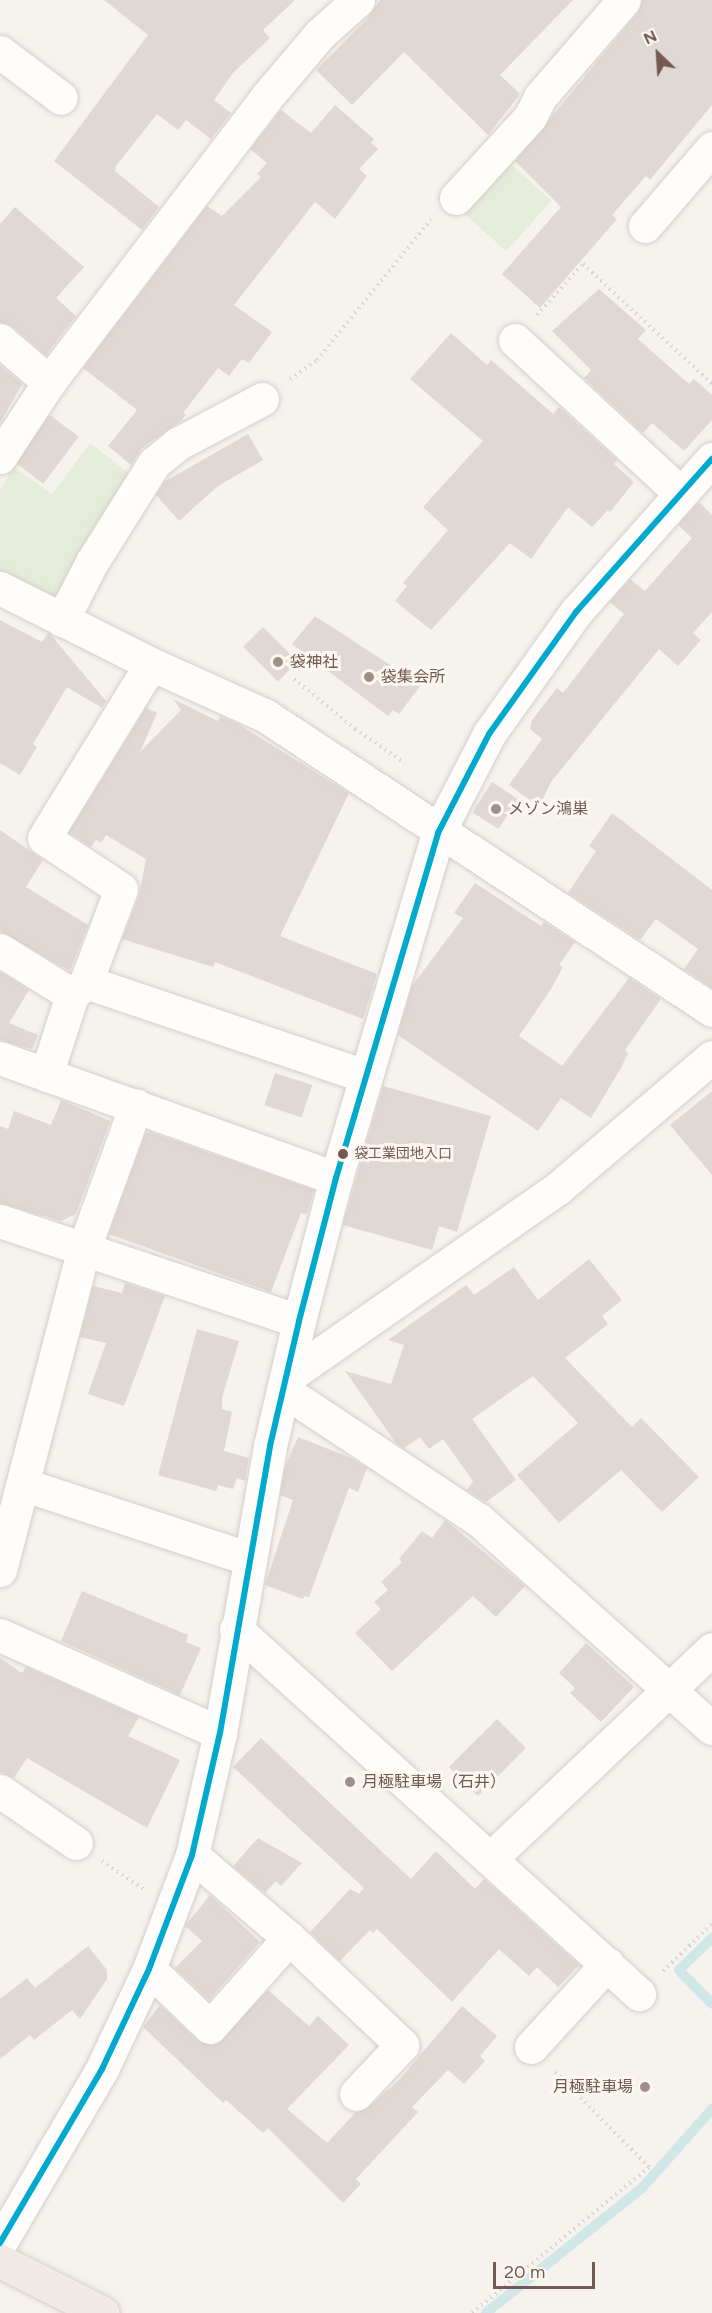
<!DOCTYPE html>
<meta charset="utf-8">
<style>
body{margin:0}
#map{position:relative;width:712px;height:2313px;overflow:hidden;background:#f6f2ee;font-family:Figtree,"Noto Sans JP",sans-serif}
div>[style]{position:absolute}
.green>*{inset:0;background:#e6ecda;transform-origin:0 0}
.stream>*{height:10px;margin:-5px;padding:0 5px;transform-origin:5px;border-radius:5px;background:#d1e6e6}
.building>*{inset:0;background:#e0d8d4;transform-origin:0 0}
.path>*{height:4px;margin-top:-2px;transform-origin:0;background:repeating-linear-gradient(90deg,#d9d2d0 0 1.5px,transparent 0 6px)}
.roads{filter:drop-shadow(0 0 2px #d4cec9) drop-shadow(0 0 2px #d4cec9)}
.minor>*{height:33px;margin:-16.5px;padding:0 16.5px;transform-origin:16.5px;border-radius:16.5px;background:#fefdfc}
.highway>*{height:33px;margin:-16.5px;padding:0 16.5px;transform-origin:16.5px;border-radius:16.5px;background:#f0e9e6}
.bus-1>*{height:6px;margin:-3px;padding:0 3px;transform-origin:3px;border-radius:3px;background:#00a9ce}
.dots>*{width:16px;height:16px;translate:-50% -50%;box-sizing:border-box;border:3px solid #fdf7f1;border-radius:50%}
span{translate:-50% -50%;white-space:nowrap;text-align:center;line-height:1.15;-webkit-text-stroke:6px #fdf7f1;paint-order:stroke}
.bus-label{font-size:14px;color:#725951}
.left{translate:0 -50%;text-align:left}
.poi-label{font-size:16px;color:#725951}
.right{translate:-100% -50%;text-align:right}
.north{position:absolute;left:628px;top:24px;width:60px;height:60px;-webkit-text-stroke:4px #fdf7f1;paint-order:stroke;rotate:335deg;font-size:16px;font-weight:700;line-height:24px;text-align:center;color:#725951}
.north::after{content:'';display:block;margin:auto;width:21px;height:27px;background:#725951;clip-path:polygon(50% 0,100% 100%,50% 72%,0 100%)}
.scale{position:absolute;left:493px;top:2262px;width:102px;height:27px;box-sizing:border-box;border:3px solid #725951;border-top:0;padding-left:8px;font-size:18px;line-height:21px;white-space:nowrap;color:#725951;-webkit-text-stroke:4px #fdf7f1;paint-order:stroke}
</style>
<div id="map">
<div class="green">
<div style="left:504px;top:158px;width:64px;height:68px;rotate:42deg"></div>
<div style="clip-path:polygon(90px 443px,134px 477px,53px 604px,0 574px,0 490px,14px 467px,52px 494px)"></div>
</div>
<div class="stream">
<div style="left:712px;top:1938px;width:46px;rotate:135.9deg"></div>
<div style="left:679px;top:1970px;width:47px;rotate:45.9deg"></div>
<div style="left:486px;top:2313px;width:201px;rotate:-38.7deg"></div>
<div style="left:643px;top:2187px;width:104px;rotate:-48.5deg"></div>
</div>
<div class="building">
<div style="clip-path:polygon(104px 0,295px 0,263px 30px,270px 38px,233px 73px,214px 100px,231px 113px,211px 139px,186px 120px,178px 130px,157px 114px,116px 166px,115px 171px,159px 207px,142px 230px,54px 161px,148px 35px)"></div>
<div style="clip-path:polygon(380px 0,573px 0,500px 75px,520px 94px,488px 135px,404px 52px,352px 105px,316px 70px,367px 19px)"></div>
<div style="clip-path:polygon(642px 0,712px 0,712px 105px,650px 180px,646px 176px,612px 215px,617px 219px,540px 308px,502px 274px,561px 207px,515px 161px,638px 12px)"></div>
<div style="clip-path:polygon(335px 105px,374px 139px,371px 143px,378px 149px,359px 169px,367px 176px,335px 219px,315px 202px,234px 305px,272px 332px,249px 363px,242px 359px,229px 376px,218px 368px,183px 413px,186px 414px,182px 420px,142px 448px,131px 465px,108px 446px,137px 410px,83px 368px,207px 206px,222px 216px,261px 177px,257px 174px,267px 163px,250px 149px,281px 110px,311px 133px)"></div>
<div style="clip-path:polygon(15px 207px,84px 267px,56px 298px,76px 316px,46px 355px,12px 326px,0 322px,0 224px)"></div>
<div style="clip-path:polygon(599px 289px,646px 330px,638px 339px,689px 384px,694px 379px,712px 395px,712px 420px,684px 451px,652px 423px,643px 433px,584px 378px,591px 370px,552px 331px)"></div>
<div style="clip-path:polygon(451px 333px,487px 365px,491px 360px,553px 414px,559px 407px,617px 460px,614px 464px,634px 482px,610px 512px,608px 510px,592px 527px,568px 507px,531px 559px,510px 543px,431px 630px,395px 601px,407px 586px,403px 583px,448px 530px,423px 507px,483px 441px,410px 379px)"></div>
<div style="clip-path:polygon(0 365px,22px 384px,0 423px)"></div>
<div style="left:50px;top:415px;width:36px;height:59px;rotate:37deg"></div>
<div style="clip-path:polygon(248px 434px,263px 460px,218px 486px,179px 521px,156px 495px,164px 482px)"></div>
<div style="clip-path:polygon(699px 502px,712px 515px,712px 612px,693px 633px,701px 640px,678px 666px,659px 649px,551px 782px,539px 807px,509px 785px,542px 739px,530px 729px,532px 720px,557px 688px,563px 693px,624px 614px,610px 602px,630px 579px,645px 591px,692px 538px,678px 525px)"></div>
<div style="clip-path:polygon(315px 616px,421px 685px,399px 714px,393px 710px,388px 716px,292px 644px)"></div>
<div style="clip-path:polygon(0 620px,42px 642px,48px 633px,51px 635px,106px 701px,102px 708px,67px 687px,33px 744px,37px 747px,20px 775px,0 763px)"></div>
<div style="left:263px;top:627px;width:49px;height:28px;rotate:45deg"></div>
<div style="clip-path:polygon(173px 699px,218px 721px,220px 716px,238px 724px,349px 793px,280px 936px,377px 974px,363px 1019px,215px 962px,213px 967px,122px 939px,139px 896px,146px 859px,106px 835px,101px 843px,96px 840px,91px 847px,69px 832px,146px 708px,157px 713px,140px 752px,181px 710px)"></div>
<div style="left:492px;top:782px;width:31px;height:36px;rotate:33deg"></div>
<div style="clip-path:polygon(612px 813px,712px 890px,712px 988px,684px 969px,698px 949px,656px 919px,640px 940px,568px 893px,596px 851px,589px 846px)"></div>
<div style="clip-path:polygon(0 830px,43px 860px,26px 887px,88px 925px,70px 971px,0 931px)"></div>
<div style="clip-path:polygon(475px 883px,541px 926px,544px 922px,575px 942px,559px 965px,563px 967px,551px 989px,519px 1036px,562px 1066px,629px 978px,661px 999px,625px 1050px,628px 1053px,621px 1068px,591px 1118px,561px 1098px,538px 1131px,398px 1035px,412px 986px,463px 918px,454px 913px)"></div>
<div style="clip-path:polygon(0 972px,29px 990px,9px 1023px,38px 1035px,32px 1049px,0 1040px)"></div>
<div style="left:275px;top:1073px;width:39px;height:34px;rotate:18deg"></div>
<div style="clip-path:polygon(383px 1086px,491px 1116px,457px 1232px,439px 1226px,432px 1250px,343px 1225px)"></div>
<div style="clip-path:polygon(712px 1091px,712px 1175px,670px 1125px)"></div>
<div style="clip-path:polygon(61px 1100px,110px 1121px,76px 1214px,61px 1221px,0 1203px,0 1126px,8px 1129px,14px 1111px,51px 1125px)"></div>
<div style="clip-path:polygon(150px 1132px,314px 1190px,307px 1214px,301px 1213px,271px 1292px,109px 1234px,145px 1134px)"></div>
<div style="clip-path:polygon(589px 1259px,622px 1300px,602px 1316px,608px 1324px,565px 1358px,632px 1427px,641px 1418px,699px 1477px,662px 1512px,621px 1470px,559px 1523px,517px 1475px,578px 1423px,533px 1376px,472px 1419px,516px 1480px,486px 1502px,467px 1490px,473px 1481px,443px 1439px,429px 1449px,420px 1437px,404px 1448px,396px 1443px,345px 1371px,391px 1384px,404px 1345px,388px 1340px,466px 1285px,474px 1295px,514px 1267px,538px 1300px)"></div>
<div style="clip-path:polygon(125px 1283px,165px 1296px,124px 1406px,88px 1394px,106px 1343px,80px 1337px,93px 1286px,122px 1293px)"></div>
<div style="clip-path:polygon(197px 1329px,239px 1341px,222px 1398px,222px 1409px,232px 1412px,224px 1451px,249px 1458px,245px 1481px,237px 1478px,233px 1489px,218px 1485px,216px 1491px,158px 1475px)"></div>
<div style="clip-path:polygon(298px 1437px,351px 1458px,367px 1468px,358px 1492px,349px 1488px,309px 1597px,304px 1596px,303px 1599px,265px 1585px,293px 1500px,280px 1495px,285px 1467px)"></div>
<div style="clip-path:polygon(445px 1520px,525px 1586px,496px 1617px,473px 1596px,392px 1671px,355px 1633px,381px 1609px,374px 1602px,388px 1590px,381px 1582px,402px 1562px,399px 1559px,422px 1531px,432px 1538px)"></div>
<div style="clip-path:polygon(82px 1591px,188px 1635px,186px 1642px,201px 1648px,180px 1695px,61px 1641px)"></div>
<div style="clip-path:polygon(586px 1643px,634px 1687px,601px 1722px,570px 1693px,575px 1688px,559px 1673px)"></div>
<div style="clip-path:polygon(0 1658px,22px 1673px,26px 1667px,139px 1717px,128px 1736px,180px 1760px,147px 1828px,27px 1758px,14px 1778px,0 1772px)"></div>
<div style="left:497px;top:1719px;width:41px;height:68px;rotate:45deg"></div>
<div style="clip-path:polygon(261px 1738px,411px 1879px,436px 1851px,475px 1889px,484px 1879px,579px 1965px,558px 1987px,537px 1967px,529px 1976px,499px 1949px,452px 2002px,377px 1929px,373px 1933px,370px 1930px,340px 1961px,310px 1932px,350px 1889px,359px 1894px,364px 1888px,233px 1767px)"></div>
<div style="clip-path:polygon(258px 1838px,302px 1863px,281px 1886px,276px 1881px,265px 1893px,233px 1866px)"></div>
<div style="clip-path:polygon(210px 1895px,260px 1942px,209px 2000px,175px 1968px,202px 1941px,185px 1926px)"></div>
<div style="clip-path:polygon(88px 1946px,107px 1970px,107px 1979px,80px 2019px,72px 2010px,34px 2040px,30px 2035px,0 2059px,0 1999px,27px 1978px,35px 1988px)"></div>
<div style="clip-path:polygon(268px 1990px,309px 2026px,318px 2016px,349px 2045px,287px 2109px,327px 2143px,356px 2112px,369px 2107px,399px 2080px,462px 2006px,497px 2036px,480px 2056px,485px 2061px,464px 2084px,448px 2070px,412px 2107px,418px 2112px,356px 2179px,361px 2184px,343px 2203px,268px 2128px,263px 2133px,226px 2100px,223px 2103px,143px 2027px,160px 2005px,198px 2041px,215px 2045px)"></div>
</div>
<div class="path">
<div style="left:537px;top:315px;width:69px;rotate:-48deg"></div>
<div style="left:583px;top:264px;width:176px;rotate:42.9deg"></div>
<div style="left:290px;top:379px;width:33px;rotate:-35deg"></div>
<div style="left:317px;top:360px;width:181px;rotate:-51deg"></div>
<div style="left:294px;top:679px;width:79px;rotate:39.3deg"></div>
<div style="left:355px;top:729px;width:60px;rotate:34.2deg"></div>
<div style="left:102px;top:1861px;width:50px;rotate:34.3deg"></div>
<div style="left:663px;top:1971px;width:68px;rotate:-43.8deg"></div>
<div style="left:472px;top:2313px;width:229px;rotate:-39.5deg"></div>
<div style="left:649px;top:2167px;width:135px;rotate:-134.7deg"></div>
</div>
<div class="roads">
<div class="minor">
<div style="left:0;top:52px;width:76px;rotate:37deg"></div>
<div style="left:456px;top:198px;width:110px;rotate:-47.6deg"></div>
<div style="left:530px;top:117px;width:22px;rotate:-63deg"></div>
<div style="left:540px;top:97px;width:128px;rotate:-49.1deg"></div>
<div style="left:645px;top:226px;width:103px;rotate:-49.3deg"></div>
<div style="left:0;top:340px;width:65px;rotate:40.6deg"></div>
<div style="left:515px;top:340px;width:224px;rotate:42.8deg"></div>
<div style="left:0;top:457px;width:90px;rotate:-56.8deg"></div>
<div style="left:49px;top:382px;width:356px;rotate:-52.6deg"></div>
<div style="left:265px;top:99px;width:85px;rotate:-49.8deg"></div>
<div style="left:320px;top:34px;width:51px;rotate:-41.8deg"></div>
<div style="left:0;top:588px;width:169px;rotate:26.7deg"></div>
<div style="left:151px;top:664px;width:126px;rotate:24.3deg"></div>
<div style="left:266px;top:716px;width:534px;rotate:33.39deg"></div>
<div style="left:62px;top:620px;width:65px;rotate:-62.7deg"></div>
<div style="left:92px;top:562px;width:117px;rotate:-57.9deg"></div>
<div style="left:154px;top:463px;width:32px;rotate:-39deg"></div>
<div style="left:179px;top:443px;width:94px;rotate:-27.9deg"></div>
<div style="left:0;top:950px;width:85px;rotate:32deg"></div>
<div style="left:72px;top:995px;width:84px;rotate:108deg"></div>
<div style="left:86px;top:982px;width:294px;rotate:18.6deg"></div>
<div style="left:72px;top:995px;width:19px;rotate:-43deg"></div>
<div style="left:86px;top:982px;width:99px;rotate:-69.4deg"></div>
<div style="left:121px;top:889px;width:92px;rotate:-146.5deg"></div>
<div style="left:44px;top:838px;width:204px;rotate:-58.4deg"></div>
<div style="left:0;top:1058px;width:357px;rotate:19.7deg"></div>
<div style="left:0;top:1221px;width:315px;rotate:18.5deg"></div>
<div style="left:286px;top:1378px;width:332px;rotate:-34.9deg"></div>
<div style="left:558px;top:1188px;width:202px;rotate:-40.4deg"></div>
<div style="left:283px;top:1390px;width:235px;rotate:33.6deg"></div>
<div style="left:479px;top:1520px;width:312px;rotate:41.8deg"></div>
<div style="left:25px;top:1485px;width:234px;rotate:18.2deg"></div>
<div style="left:0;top:1570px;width:333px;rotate:-75.4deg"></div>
<div style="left:84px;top:1248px;width:152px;rotate:-70deg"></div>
<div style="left:236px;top:1629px;width:544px;rotate:42.17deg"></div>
<div style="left:0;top:1635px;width:241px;rotate:24deg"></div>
<div style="left:0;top:1791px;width:92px;rotate:34.4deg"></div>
<div style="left:192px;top:1855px;width:128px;rotate:40.6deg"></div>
<div style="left:289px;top:1938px;width:156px;rotate:43.4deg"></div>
<div style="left:402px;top:2045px;width:67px;rotate:133.2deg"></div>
<div style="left:491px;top:1858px;width:304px;rotate:-43.4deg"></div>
<div style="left:149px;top:1969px;width:84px;rotate:43.6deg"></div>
<div style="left:210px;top:2027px;width:119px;rotate:-48.4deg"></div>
<div style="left:531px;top:2047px;width:113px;rotate:-47.5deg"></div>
<div style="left:0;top:2243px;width:202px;rotate:-59.6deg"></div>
<div style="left:102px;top:2069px;width:110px;rotate:-64.8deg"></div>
<div style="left:149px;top:1969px;width:122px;rotate:-69.3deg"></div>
<div style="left:192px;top:1855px;width:125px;rotate:-77.1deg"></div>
<div style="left:220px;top:1733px;width:291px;rotate:-80.1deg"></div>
<div style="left:270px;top:1446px;width:128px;rotate:-76.9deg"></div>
<div style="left:299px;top:1321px;width:148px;rotate:-75.5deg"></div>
<div style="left:336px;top:1178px;width:360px;rotate:-73.5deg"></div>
<div style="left:438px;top:833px;width:111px;rotate:-62.7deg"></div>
<div style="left:489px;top:734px;width:150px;rotate:-54.5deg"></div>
<div style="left:576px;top:612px;width:205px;rotate:-48.4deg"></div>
</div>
<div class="highway">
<div style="left:0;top:2261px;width:115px;rotate:26.8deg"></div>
</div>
</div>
<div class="bus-1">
<div style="left:0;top:2243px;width:202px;rotate:-59.6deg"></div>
<div style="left:102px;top:2069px;width:110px;rotate:-64.8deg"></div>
<div style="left:149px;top:1969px;width:122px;rotate:-69.3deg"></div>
<div style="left:192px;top:1855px;width:125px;rotate:-77.1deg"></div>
<div style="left:220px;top:1733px;width:291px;rotate:-80.1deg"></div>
<div style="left:270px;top:1446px;width:128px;rotate:-76.9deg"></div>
<div style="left:299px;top:1321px;width:148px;rotate:-75.5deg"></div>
<div style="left:336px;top:1178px;width:360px;rotate:-73.5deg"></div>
<div style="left:438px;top:833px;width:111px;rotate:-62.7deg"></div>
<div style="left:489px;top:734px;width:150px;rotate:-54.5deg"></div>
<div style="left:576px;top:612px;width:205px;rotate:-48.4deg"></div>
</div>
<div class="dots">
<div style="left:278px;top:662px;background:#a08f88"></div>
<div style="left:369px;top:677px;background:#a08f88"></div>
<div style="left:496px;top:809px;background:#a08f88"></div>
<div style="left:343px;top:1154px;background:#725951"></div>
<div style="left:350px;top:1782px;background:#a08f88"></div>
<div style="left:645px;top:2087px;background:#a08f88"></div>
</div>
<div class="bus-label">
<span class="left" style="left:354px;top:1154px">袋工業団地入口</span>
</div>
<div class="poi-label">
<span class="left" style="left:290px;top:662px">袋神社</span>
<span class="left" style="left:381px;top:677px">袋集会所</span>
<span class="left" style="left:508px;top:809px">メゾン鴻巣</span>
<span class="left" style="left:362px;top:1782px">月極駐車場（石井）</span>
<span class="right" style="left:633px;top:2087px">月極駐車場</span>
</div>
<div class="north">N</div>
<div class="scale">20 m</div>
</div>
